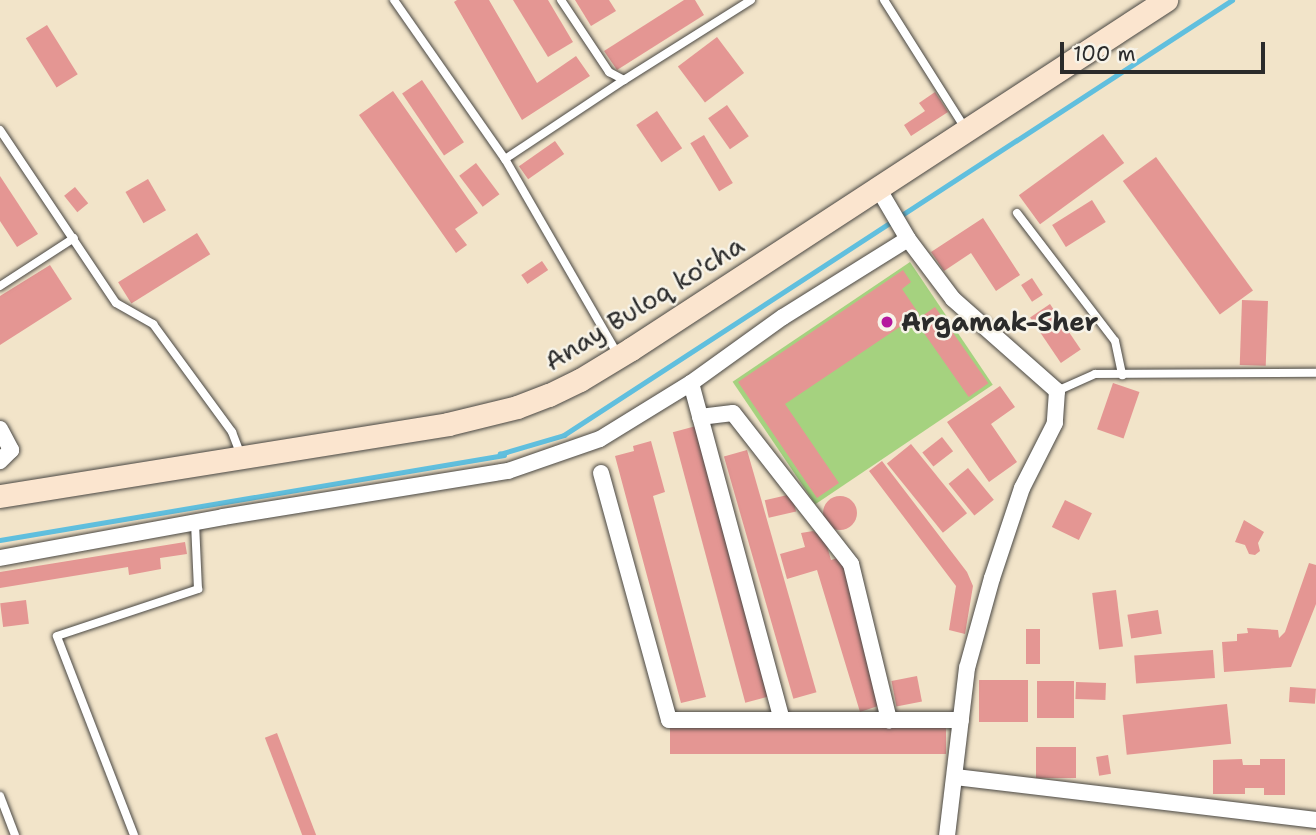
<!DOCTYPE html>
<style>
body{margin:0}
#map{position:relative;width:1316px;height:835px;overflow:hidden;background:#f2e4c9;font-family:"Shantell Sans",sans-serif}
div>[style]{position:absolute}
.green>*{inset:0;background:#a5d27f;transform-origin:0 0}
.stream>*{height:4.5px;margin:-2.25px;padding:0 2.25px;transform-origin:2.25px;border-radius:2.25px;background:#60bfde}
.building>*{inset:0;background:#e49693;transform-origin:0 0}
.round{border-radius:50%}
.roads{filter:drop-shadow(0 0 2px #494743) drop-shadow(0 0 2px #494743)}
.service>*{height:8px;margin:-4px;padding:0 4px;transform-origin:4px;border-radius:4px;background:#fff}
.minor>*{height:16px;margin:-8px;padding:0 8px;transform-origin:8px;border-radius:8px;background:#fff}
.secondary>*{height:23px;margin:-11.5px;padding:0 11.5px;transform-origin:11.5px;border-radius:11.5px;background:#fbe5cf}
.dots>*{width:19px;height:19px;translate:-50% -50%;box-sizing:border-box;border:4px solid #f7f3e8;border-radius:50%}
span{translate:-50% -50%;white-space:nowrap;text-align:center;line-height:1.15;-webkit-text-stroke:5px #f7f3e8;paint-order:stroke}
.street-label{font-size:26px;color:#2b2b2b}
.poi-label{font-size:26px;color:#2b2b2b;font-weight:700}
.left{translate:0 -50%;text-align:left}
.scale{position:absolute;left:1060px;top:42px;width:205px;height:32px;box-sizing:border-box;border:4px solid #2b2b2b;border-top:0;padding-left:9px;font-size:21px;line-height:24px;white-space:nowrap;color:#2b2b2b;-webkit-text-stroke:5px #f7f3e8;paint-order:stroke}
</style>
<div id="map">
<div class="green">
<div style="left:910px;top:262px;width:148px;height:214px;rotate:56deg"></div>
</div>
<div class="stream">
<div style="left:0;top:540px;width:511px;rotate:-9.57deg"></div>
<div style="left:504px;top:455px;width:4px;rotate:-166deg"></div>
<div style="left:500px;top:454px;width:67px;rotate:-16.5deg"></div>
<div style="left:564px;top:435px;width:797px;rotate:-33.07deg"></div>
</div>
<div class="building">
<div style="clip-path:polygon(457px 0,489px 0,537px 83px,576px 56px,590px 76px,522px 120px,454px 2px)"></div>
<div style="clip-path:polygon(513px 0,548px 0,573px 42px,548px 57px)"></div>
<div style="clip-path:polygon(575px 0,609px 0,616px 11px,591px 26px)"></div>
<div style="clip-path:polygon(684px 0,695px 0,704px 15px,617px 70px,604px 51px)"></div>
<div style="left:47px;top:25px;width:58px;height:25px;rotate:58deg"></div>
<div style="left:717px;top:37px;width:45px;height:49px;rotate:53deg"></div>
<div style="left:422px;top:80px;width:75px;height:24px;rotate:56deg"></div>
<div style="clip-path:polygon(393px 91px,478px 213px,455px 229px,467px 245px,456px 253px,359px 115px)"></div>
<div style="clip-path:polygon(935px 92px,948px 112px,911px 136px,904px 125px,925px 111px,919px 103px)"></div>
<div style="left:727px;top:105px;width:38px;height:23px;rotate:55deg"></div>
<div style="left:657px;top:111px;width:45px;height:25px;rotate:56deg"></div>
<div style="left:1103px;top:134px;width:36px;height:104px;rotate:54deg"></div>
<div style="left:704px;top:135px;width:56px;height:16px;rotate:59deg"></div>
<div style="left:555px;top:141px;width:16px;height:44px;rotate:55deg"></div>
<div style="left:1156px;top:157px;width:165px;height:41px;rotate:54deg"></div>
<div style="left:476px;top:163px;width:39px;height:21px;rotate:53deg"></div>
<div style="clip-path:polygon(0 176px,38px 234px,17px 247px,0 221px)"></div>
<div style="left:148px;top:179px;width:36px;height:26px;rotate:60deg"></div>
<div style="left:75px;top:187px;width:21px;height:14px;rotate:51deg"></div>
<div style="left:1092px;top:200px;width:26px;height:47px;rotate:58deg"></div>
<div style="clip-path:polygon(983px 218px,1020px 275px,996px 291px,971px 253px,944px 271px,931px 252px)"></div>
<div style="left:197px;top:233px;width:25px;height:93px;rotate:58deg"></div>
<div style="left:542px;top:261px;width:11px;height:25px;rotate:56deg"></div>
<div style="clip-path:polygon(50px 265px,72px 299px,0 345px,0 296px)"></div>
<div style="clip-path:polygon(903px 270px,911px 282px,902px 289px,919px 314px,785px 404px,839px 483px,817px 498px,738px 382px)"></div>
<div style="left:1032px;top:278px;width:20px;height:13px;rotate:57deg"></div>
<div style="left:1242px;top:300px;width:26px;height:65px;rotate:2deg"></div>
<div style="left:1050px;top:304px;width:55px;height:24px;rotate:56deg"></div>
<div style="left:935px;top:307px;width:93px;height:24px;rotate:55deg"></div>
<div style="left:1113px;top:383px;width:28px;height:49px;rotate:19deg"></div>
<div style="clip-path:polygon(1000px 386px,1015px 407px,991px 424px,1017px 462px,989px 482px,947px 422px)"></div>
<div style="left:696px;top:426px;width:280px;height:24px;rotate:75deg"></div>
<div style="left:942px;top:437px;width:18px;height:25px;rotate:52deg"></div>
<div style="clip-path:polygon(651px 441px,665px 492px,653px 496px,706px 697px,681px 703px,615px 456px,634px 451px,633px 446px)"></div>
<div style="left:911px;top:444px;width:89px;height:31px;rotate:51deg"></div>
<div style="left:747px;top:450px;width:252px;height:24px;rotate:74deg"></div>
<div style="clip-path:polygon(882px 461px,967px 572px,973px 586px,965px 634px,949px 630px,956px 586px,869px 471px)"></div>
<div style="left:968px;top:468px;width:41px;height:25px;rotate:51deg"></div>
<div style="left:792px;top:494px;width:18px;height:28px;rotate:77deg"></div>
<div class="round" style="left:823px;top:496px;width:34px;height:34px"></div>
<div style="left:1065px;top:500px;width:30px;height:30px;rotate:26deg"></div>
<div style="clip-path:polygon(1244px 520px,1264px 532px,1258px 543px,1260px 551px,1255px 555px,1249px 554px,1245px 545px,1235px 542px)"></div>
<div style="clip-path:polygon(813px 531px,825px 539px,831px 560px,841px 557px,881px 705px,860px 712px,817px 570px,787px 579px,780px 554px,805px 547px,801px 533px)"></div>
<div style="clip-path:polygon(185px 542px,187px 554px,160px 558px,161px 569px,129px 575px,128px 567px,0 588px,0 572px)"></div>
<div style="clip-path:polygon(1309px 563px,1316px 565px,1316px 604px,1291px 667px,1224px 672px,1222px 642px,1237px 641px,1237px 634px,1248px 633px,1247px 628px,1278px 630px,1279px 638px,1285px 632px)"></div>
<div style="left:1116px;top:590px;width:57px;height:24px;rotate:83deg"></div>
<div style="left:26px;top:600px;width:24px;height:26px;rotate:83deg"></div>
<div style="left:1158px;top:610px;width:24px;height:31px;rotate:81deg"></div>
<div style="left:1026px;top:629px;width:14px;height:35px"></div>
<div style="left:1213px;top:650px;width:28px;height:79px;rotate:86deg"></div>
<div style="left:917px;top:676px;width:26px;height:26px;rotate:79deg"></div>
<div style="left:979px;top:680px;width:49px;height:42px"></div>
<div style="left:1037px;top:681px;width:37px;height:37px"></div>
<div style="left:1076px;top:682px;width:30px;height:17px;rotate:2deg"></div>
<div style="left:1290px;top:687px;width:26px;height:15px;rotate:4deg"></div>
<div style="left:1227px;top:704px;width:40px;height:105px;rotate:84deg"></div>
<div style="left:670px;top:727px;width:276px;height:27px"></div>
<div style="left:277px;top:733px;width:110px;height:13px;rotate:69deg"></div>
<div style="left:1036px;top:747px;width:40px;height:31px"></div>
<div style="left:1108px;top:755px;width:19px;height:12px;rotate:81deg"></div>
<div style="clip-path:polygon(1242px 759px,1243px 765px,1260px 765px,1260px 759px,1285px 759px,1285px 795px,1264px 795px,1264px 788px,1245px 788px,1245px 794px,1213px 794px,1213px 760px)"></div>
</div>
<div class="roads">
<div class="service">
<div style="left:394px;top:0;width:194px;rotate:55.1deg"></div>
<div style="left:505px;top:159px;width:226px;rotate:60deg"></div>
<div style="left:561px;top:0;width:87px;rotate:56.3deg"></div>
<div style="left:609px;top:72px;width:17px;rotate:28deg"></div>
<div style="left:624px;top:80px;width:150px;rotate:-32.2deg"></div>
<div style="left:884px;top:0;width:151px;rotate:57.7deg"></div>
<div style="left:0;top:130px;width:208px;rotate:56.2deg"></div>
<div style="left:116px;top:303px;width:43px;rotate:29.6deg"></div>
<div style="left:153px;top:324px;width:134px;rotate:53.8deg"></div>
<div style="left:232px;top:432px;width:26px;rotate:69deg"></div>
<div style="left:505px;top:159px;width:143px;rotate:-33.6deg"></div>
<div style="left:1017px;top:213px;width:161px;rotate:52.6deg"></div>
<div style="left:1115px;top:341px;width:35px;rotate:78deg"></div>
<div style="left:0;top:286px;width:88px;rotate:-33deg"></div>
<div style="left:1057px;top:391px;width:42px;rotate:-24.1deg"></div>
<div style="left:1095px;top:374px;width:221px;rotate:-0.3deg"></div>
<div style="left:0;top:796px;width:42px;rotate:69deg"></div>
<div style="left:134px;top:835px;width:213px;rotate:-111.2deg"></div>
<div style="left:57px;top:636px;width:149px;rotate:-18.4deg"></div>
<div style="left:198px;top:589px;width:67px;rotate:-92.6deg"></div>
</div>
<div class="minor">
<div style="left:878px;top:188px;width:59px;rotate:59.5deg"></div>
<div style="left:908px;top:239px;width:75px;rotate:53.1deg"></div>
<div style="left:953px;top:299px;width:139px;rotate:41.5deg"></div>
<div style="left:1057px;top:391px;width:32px;rotate:94deg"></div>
<div style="left:1055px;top:423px;width:73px;rotate:116.9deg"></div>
<div style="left:1022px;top:488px;width:95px;rotate:108.4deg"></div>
<div style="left:992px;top:578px;width:93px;rotate:105.5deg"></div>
<div style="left:967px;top:668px;width:168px;rotate:96.8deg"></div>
<div style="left:691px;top:383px;width:349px;rotate:74.9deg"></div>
<div style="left:700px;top:417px;width:33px;rotate:-7deg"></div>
<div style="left:733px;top:413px;width:192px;rotate:52deg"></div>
<div style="left:851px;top:564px;width:161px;rotate:76.3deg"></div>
<div style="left:0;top:429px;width:24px;rotate:62deg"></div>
<div style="left:11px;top:450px;width:16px;rotate:135deg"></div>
<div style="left:601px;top:473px;width:256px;rotate:74.6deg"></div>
<div style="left:669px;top:720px;width:292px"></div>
<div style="left:0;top:558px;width:227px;rotate:-10.4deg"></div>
<div style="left:223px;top:517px;width:289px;rotate:-9.2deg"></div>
<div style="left:508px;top:471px;width:97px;rotate:-19.2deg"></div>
<div style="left:600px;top:439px;width:107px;rotate:-31.6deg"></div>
<div style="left:691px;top:383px;width:113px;rotate:-35.7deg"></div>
<div style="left:783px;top:317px;width:147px;rotate:-32deg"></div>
<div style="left:955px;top:777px;width:364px;rotate:6.8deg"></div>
</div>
<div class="secondary">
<div style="left:0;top:496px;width:454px;rotate:-9.1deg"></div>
<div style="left:448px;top:424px;width:71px;rotate:-13.8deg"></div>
<div style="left:517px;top:407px;width:34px;rotate:-21deg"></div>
<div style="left:549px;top:395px;width:34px;rotate:-26deg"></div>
<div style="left:580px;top:380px;width:60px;rotate:-31.3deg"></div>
<div style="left:631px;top:349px;width:639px;rotate:-33.12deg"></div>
</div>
</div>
<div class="dots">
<div style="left:887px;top:322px;background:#b5179e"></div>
</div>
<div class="street-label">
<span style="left:644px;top:303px;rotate:-32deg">Anay Buloq ko'cha</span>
</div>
<div class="poi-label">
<span class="left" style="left:901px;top:322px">Argamak-Sher</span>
</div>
<div class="scale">100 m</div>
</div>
